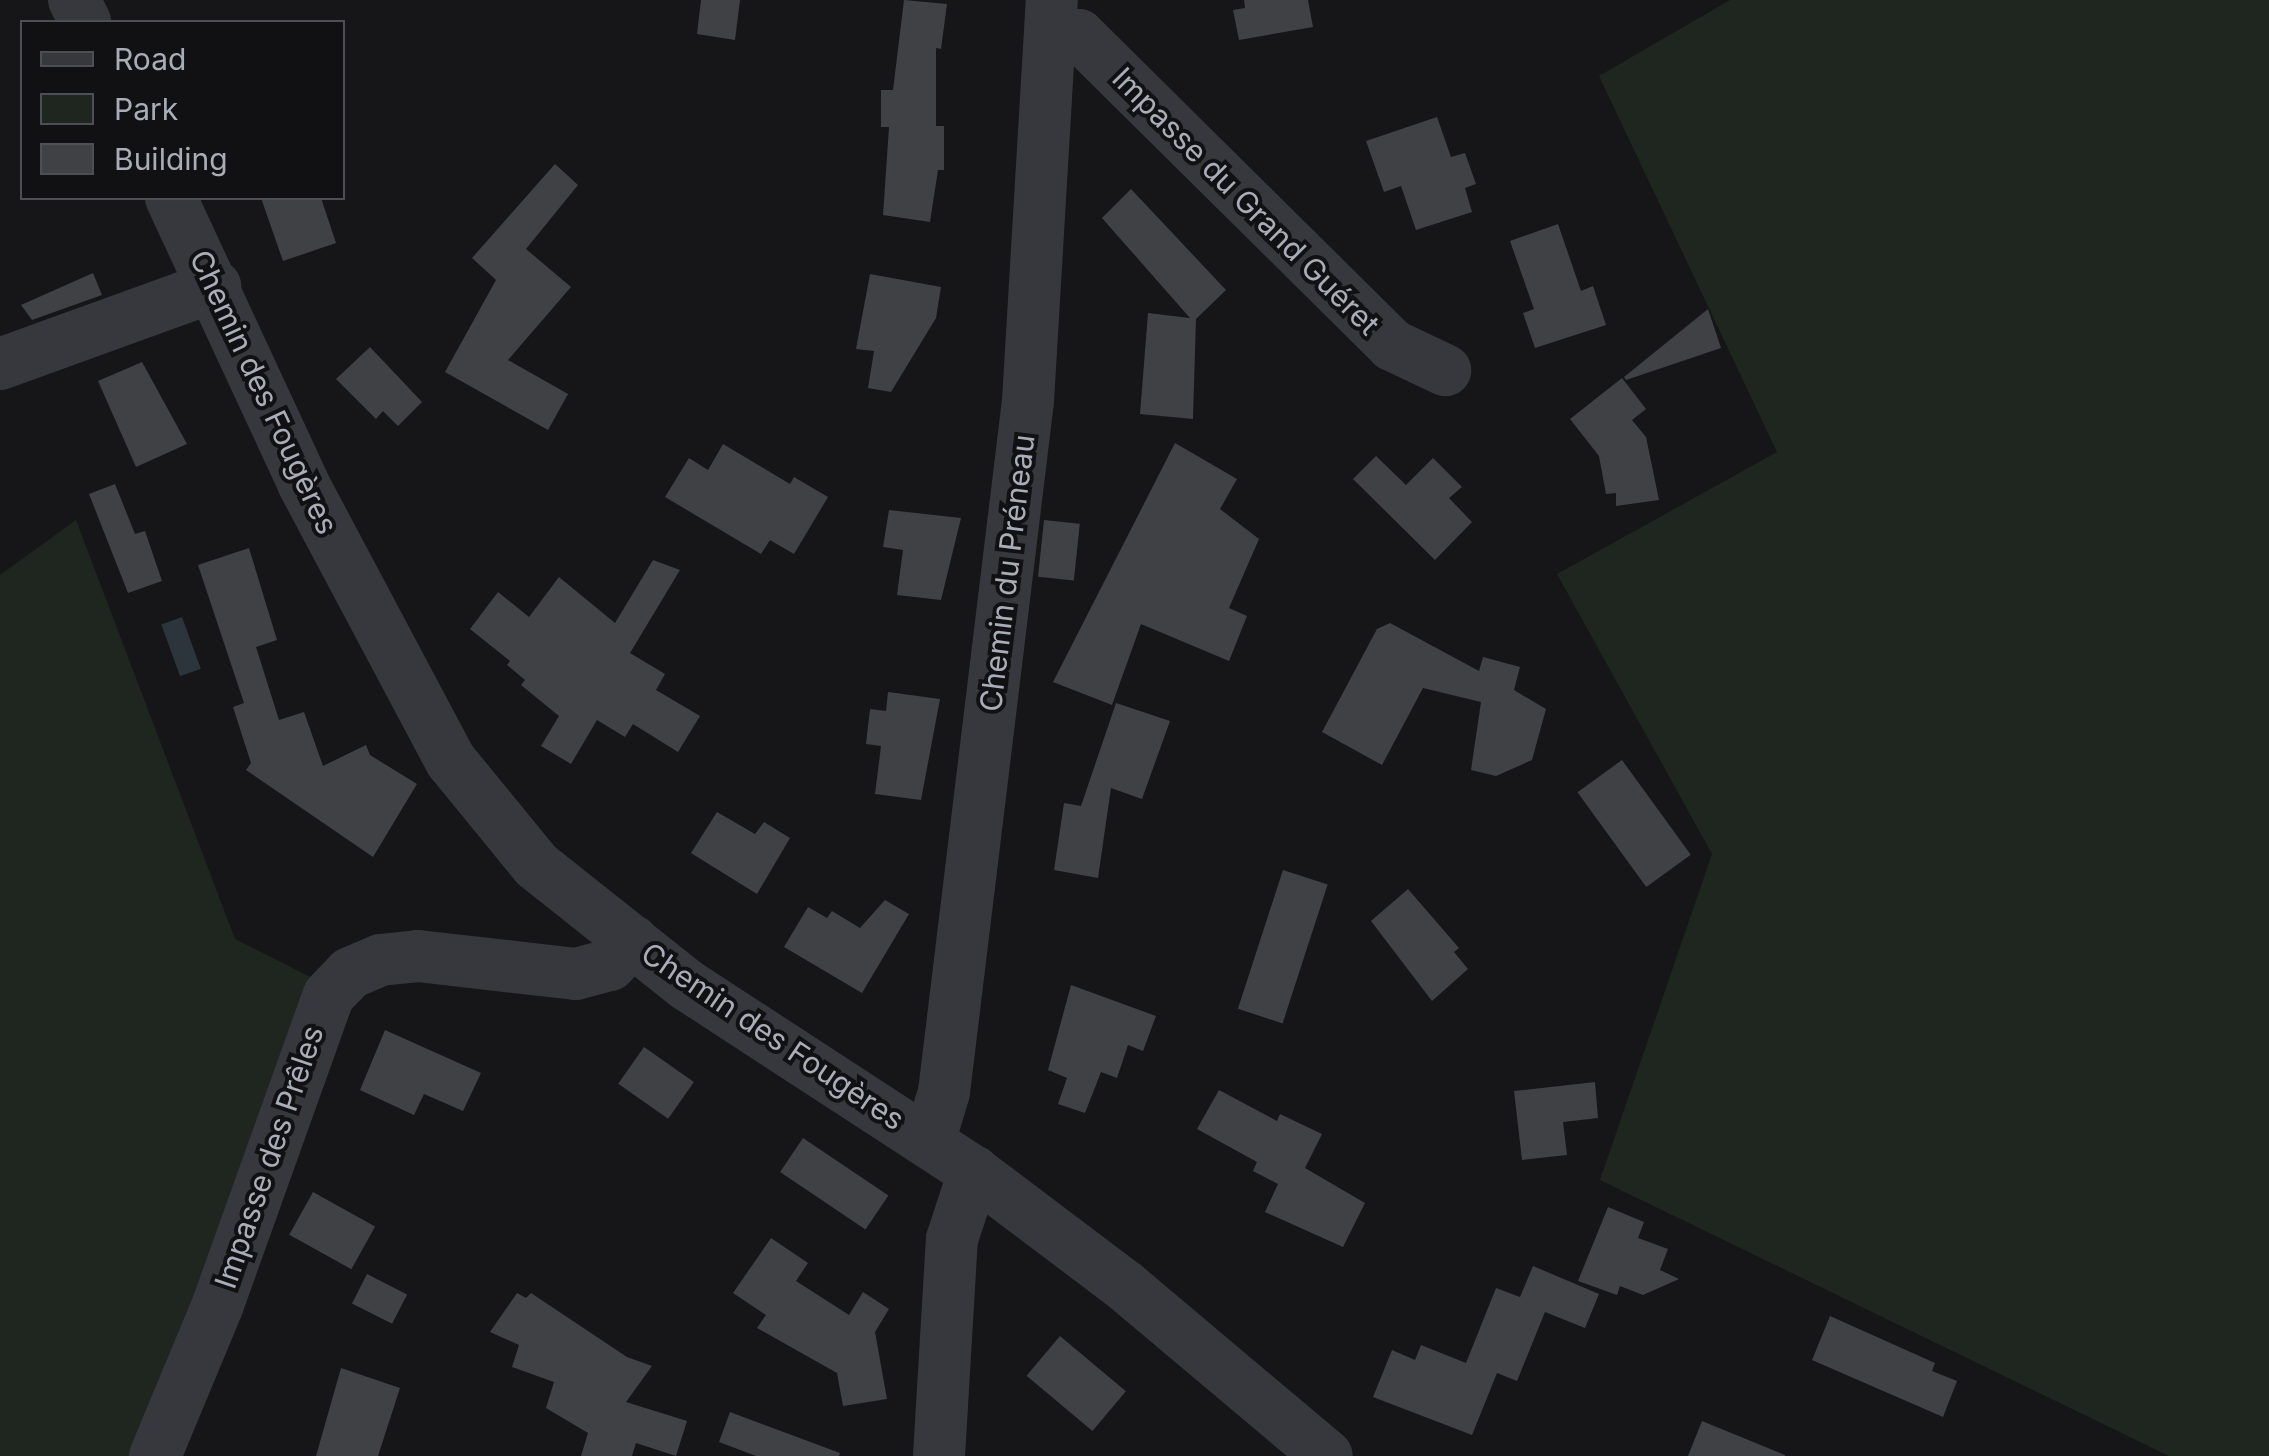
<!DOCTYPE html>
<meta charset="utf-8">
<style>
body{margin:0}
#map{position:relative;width:2269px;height:1456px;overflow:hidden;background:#161618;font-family:Inter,sans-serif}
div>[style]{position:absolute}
.green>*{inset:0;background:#1e261f}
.water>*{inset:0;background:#2c353c;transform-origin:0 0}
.building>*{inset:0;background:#404145;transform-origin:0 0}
.minor>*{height:52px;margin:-26px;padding:0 26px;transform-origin:26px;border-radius:26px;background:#37383d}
span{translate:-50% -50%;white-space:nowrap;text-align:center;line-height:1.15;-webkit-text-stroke:8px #111113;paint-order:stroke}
.street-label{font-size:30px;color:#a8adb8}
.legend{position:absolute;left:20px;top:20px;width:325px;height:180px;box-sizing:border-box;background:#111113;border:2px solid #4d4f55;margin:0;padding:12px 18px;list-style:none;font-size:30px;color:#a8adb8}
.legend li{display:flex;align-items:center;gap:20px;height:50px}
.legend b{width:50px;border:2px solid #4d4f55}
</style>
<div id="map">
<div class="green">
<div style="clip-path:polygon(1730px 0,2269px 0,2269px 1456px,2169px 1456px,1600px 1180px,1712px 854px,1557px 574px,1777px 452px,1599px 76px)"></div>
<div style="clip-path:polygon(76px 520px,235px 939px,352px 998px,166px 1456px,0 1456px,0 575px)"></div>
</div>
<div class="water">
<div style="left:182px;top:617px;width:55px;height:22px;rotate:70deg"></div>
</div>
<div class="building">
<div style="clip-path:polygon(701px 0,740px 0,735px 40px,697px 34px)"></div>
<div style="clip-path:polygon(904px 0,947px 4px,941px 49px,936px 48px,936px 126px,944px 126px,944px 170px,938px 170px,930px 222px,883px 215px,889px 127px,881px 127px,881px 90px,893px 90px)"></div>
<div style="clip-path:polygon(1244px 0,1308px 0,1313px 27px,1239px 40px,1233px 10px,1245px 8px)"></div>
<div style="clip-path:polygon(1437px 117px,1451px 157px,1465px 153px,1476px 184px,1465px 188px,1472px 212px,1416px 230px,1401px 186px,1384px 192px,1366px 141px)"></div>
<div style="clip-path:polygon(555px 164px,578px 185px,526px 249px,571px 287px,508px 360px,568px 394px,548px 430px,445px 372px,496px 280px,472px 258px)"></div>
<div style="clip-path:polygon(1131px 189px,1226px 290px,1196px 319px,1193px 419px,1140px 414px,1148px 313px,1190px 318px,1102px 218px)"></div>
<div style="clip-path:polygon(261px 198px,321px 198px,336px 243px,283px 261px)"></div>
<div style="clip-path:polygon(1558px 224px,1581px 291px,1593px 286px,1606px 325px,1535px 348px,1523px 313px,1534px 309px,1510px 241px)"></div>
<div style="clip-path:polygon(93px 273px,102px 295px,32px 320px,21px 305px)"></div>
<div style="clip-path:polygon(870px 274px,941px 287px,936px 318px,891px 392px,868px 388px,874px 351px,856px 349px)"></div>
<div style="clip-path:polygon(1708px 309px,1721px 348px,1626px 380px,1624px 377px)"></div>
<div style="clip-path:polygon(370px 347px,422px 402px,398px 426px,383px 411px,376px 419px,336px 379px)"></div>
<div style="clip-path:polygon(142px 362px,187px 444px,136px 467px,98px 381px)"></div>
<div style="clip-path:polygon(1622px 378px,1646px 409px,1632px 420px,1646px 437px,1659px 500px,1616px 506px,1616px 493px,1606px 494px,1599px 456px,1570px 419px)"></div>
<div style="clip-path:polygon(1175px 443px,1237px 479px,1220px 509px,1259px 539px,1229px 608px,1247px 616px,1229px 661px,1141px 624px,1112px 705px,1053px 682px)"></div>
<div style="clip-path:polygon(723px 444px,790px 484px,794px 477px,828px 497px,794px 554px,770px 540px,761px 554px,665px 497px,689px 458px,708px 470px)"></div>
<div style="clip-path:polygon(1376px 456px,1406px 485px,1433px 458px,1462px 487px,1449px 498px,1472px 522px,1435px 560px,1353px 479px)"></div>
<div style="clip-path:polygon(115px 484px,135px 534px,145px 531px,162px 581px,128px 593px,89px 494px)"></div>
<div style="clip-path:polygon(889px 510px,961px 518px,941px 600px,897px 595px,903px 550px,883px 547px)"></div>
<div style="left:1044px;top:520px;width:36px;height:57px;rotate:6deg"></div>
<div style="clip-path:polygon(249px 548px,277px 640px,256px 647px,279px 720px,304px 712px,323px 766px,366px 745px,370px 755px,417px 784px,373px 857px,246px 770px,251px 763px,233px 707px,244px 703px,198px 565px)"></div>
<div style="clip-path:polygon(653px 560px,680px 570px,630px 653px,665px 674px,656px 690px,700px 716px,678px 752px,633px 724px,625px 737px,597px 720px,571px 764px,541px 746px,559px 716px,521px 685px,525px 680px,507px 665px,510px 661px,470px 629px,498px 592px,529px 617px,559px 577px,615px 623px)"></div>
<div style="clip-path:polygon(1390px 623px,1479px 671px,1483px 657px,1520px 667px,1514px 690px,1546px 709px,1532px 760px,1496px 776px,1471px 770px,1481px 702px,1423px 688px,1382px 765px,1322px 732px,1377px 629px)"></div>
<div style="clip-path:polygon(888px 692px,940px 699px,921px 800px,875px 794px,881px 746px,866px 744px,870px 709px,886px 711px)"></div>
<div style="clip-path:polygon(1116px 703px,1170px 721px,1142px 799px,1111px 788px,1098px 878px,1054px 870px,1064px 803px,1081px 806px)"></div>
<div style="left:1622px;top:760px;width:117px;height:55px;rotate:54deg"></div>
<div style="clip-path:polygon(717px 812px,755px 834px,764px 822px,790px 838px,757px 894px,691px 853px)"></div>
<div style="left:1283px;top:870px;width:47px;height:146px;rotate:18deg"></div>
<div style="clip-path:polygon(1408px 889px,1459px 948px,1454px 952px,1468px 969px,1432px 1001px,1371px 921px)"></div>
<div style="clip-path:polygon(885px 900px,909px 914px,862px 993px,784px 947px,808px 907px,827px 918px,832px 911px,860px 928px)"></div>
<div style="clip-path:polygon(1071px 985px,1156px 1016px,1143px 1051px,1128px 1045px,1117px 1078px,1101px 1072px,1085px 1113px,1058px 1104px,1067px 1078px,1048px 1070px)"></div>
<div style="clip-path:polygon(385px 1030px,481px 1073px,463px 1111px,424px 1094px,414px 1115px,360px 1090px)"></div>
<div style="left:644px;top:1047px;width:61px;height:45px;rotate:35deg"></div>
<div style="clip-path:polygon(1595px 1082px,1598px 1118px,1563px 1122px,1567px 1155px,1522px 1160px,1514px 1091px)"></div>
<div style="clip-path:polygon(1219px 1090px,1277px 1121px,1280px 1114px,1322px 1134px,1305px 1168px,1365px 1203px,1343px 1247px,1265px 1212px,1278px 1184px,1253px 1171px,1257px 1162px,1197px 1129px)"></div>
<div style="left:803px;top:1138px;width:103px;height:41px;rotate:34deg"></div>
<div style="left:313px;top:1192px;width:71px;height:49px;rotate:29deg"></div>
<div style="clip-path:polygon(1608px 1207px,1644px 1222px,1638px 1238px,1668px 1249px,1660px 1270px,1679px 1279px,1643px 1295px,1620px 1286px,1617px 1295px,1578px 1281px)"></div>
<div style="clip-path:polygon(771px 1238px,808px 1263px,796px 1281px,849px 1315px,863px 1292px,889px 1309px,875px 1332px,887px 1399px,843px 1406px,837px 1373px,757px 1328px,766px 1315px,733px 1293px)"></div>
<div style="clip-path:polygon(1533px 1266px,1599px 1294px,1585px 1328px,1545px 1312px,1517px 1381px,1497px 1373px,1472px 1435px,1373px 1397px,1392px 1350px,1415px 1360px,1421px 1345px,1466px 1363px,1496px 1288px,1520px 1297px)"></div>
<div style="left:367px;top:1274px;width:45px;height:33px;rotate:27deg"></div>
<div style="clip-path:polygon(517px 1293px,526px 1298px,531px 1293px,627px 1357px,652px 1366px,626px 1402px,687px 1421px,676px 1456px,636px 1443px,632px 1456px,581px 1456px,588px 1433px,546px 1408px,554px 1382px,512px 1367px,519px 1345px,490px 1332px)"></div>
<div style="clip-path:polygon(1830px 1316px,1935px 1363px,1932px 1371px,1957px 1381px,1943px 1417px,1812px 1360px)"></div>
<div style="left:1060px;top:1336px;width:86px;height:52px;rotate:40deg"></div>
<div style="clip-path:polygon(341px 1368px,400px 1388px,378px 1456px,316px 1456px)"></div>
<div style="clip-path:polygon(730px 1412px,840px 1453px,839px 1456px,756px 1456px,719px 1442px)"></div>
<div style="clip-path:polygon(1702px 1421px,1785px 1455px,1785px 1456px,1688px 1456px)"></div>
</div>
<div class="minor">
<div style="left:74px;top:0;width:25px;rotate:63deg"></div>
<div style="left:1051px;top:34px;width:28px;rotate:2deg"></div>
<div style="left:1079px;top:35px;width:441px;rotate:44.7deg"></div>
<div style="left:1392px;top:345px;width:59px;rotate:25.3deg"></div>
<div style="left:171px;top:198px;width:314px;rotate:65.1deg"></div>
<div style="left:303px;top:483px;width:315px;rotate:62deg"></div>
<div style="left:451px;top:761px;width:134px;rotate:50.7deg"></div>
<div style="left:536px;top:865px;width:193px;rotate:38.5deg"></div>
<div style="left:687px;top:985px;width:343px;rotate:33.1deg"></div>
<div style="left:974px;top:1172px;width:188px;rotate:37deg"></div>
<div style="left:1124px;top:1285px;width:265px;rotate:40.1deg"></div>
<div style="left:0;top:364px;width:229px;rotate:-19.9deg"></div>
<div style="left:929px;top:1142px;width:52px;rotate:-73.3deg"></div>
<div style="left:944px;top:1092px;width:696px;rotate:-83.07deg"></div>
<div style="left:1028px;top:401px;width:402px;rotate:-86.6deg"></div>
<div style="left:155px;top:1456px;width:161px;rotate:-67.4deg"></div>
<div style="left:217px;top:1307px;width:331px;rotate:-70.3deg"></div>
<div style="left:329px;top:995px;width:30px;rotate:-46deg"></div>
<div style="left:350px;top:973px;width:33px;rotate:-23deg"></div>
<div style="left:380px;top:960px;width:38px;rotate:-6deg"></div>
<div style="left:418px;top:956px;width:159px;rotate:6.5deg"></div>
<div style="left:576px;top:974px;width:35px;rotate:-15deg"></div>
<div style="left:610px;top:965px;width:33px;rotate:-47deg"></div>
<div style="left:939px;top:1456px;width:217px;rotate:-86.6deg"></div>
<div style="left:952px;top:1239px;width:71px;rotate:-71.8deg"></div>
</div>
<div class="street-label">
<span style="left:1246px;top:201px;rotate:45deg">Impasse du Grand Guéret</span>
<span style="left:264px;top:392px;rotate:65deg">Chemin des Fougères</span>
<span style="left:1007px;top:573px;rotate:-83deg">Chemin du Préneau</span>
<span style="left:773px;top:1036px;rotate:34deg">Chemin des Fougères</span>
<span style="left:269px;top:1157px;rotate:-71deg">Impasse des Prêles</span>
</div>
<ul class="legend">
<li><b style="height:12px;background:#37383d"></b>Road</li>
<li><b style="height:28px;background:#1e261f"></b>Park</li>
<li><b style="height:28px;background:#404145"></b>Building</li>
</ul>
</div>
